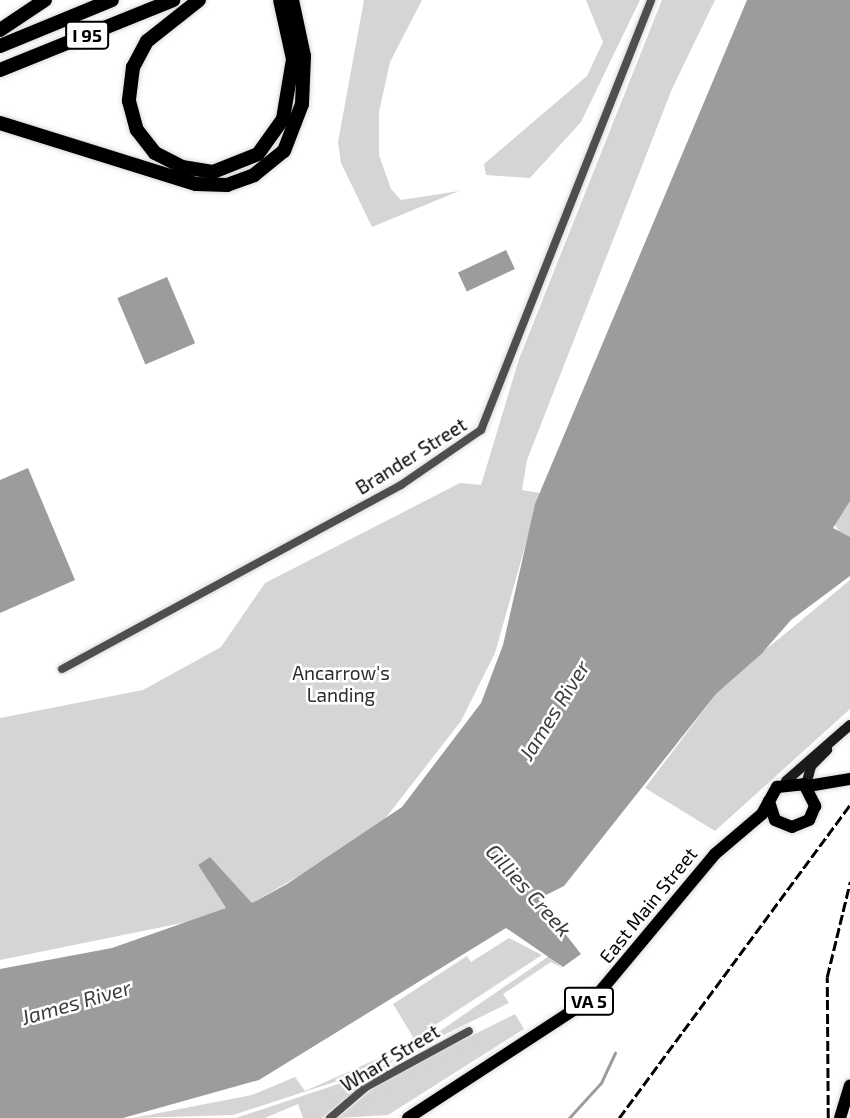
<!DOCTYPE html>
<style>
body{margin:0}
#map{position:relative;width:850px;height:1118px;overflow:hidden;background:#fff;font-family:"Exo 2",sans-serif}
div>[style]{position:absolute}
.green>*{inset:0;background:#d5d5d5}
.water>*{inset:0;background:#9c9c9c;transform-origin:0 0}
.pier>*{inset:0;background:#fff}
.stream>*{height:2.5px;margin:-1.25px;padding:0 1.25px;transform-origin:1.25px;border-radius:1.25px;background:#9c9c9c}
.roads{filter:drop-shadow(0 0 2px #dbdbdb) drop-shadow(0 0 2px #dbdbdb)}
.street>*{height:8px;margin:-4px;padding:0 4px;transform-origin:4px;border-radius:4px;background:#4e4e4e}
.secondary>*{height:10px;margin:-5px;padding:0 5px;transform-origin:5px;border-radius:5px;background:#1b1b1b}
.primary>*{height:12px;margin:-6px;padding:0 6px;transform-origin:6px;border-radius:6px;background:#000}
.highway>*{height:14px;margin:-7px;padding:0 7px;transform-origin:7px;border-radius:7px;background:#000}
.rail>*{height:2.5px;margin-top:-1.25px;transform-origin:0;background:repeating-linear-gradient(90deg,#000 0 10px,transparent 0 13.5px)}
span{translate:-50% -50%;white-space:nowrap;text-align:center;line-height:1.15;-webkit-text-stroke:5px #fff;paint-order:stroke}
.shield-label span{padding:2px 5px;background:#fff;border:2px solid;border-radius:5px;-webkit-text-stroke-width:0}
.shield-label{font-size:18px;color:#000;font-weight:700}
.street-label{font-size:19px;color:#000}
.park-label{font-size:19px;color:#2c2c2c}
.water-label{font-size:21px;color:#3d3d3d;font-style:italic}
</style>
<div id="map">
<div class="green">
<div style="clip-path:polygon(364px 0,422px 0,390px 62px,379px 112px,379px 155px,391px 189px,401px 200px,459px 191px,372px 227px,341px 163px,338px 142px)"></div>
<div style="clip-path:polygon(586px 0,640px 0,581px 122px,530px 178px,486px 175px,484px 164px,587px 76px,603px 42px)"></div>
<div style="clip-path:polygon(662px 0,715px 0,672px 89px,527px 460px,522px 490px,540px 493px,495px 653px,461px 721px,374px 833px,252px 903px,210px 857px,198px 865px,226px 908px,192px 921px,0 960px,0 718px,143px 690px,221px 647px,265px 583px,460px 483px,481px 485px,519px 359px)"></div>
<div style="clip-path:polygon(850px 501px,850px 537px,842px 537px,833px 521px)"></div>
<div style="clip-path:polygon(850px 576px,850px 709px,715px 831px,645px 788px,716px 694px)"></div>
<div style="clip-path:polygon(509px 938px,542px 955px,406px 1044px,413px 1037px,393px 1004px,467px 956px,471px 962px)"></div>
<div style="clip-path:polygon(549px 956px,562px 968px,551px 962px,503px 994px,509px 1003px,411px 1051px)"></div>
<div style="clip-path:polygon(515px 1014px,524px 1029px,388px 1115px,338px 1118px,385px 1079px)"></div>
<div style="clip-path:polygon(395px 1051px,353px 1076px,233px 1115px,133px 1118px,252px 1095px,295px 1077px,305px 1091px)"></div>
<div style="clip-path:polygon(399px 1056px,322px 1118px,303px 1118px,298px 1104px,265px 1118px,236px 1118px,368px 1074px)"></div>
</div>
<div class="water">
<div style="clip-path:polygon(747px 0,850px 0,850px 501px,833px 528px,850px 537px,850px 576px,716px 694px,564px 886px,538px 899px,581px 954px,563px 967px,506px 928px,259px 1080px,123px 1118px,0 1118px,0 969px,112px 948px,226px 908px,198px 865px,210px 857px,252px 903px,287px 884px,402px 807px,481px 703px,503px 645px,535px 504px)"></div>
<div style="left:506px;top:250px;width:21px;height:53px;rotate:65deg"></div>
<div style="left:167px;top:277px;width:72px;height:54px;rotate:67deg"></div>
<div style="clip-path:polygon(28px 468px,75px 580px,0 613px,0 480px)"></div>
</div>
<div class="pier">
<div style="clip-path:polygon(850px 576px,850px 580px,763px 652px,791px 620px)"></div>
</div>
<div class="stream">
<div style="left:569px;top:1118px;width:47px;rotate:-47.6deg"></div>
<div style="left:601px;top:1083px;width:33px;rotate:-65deg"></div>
</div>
<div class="roads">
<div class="street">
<div style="left:62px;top:669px;width:386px;rotate:-28.5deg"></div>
<div style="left:401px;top:485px;width:97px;rotate:-34.5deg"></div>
<div style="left:481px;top:430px;width:462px;rotate:-68.4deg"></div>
<div style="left:330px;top:1118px;width:48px;rotate:-40.7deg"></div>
<div style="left:366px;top:1087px;width:117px;rotate:-28.5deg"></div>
</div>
<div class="secondary">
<div style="left:786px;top:781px;width:85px;rotate:-41.2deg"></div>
<div style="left:806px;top:785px;width:20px;rotate:-75deg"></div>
<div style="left:811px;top:766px;width:23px;rotate:-45deg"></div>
</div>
<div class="primary">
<div style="left:808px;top:786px;width:43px;rotate:-9.5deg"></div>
<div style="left:408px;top:1118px;width:227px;rotate:-33.1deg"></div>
<div style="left:598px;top:994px;width:182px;rotate:-50.1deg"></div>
<div style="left:715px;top:854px;width:62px;rotate:-40.4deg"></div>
<div style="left:762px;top:814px;width:31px;rotate:-61deg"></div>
<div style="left:777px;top:787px;width:27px;rotate:-6deg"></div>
<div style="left:804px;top:784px;width:25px;rotate:63deg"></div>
<div style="left:815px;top:806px;width:15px;rotate:113deg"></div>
<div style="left:809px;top:820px;width:18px;rotate:158deg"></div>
<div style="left:792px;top:827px;width:18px;rotate:-158deg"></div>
<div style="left:775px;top:820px;width:20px;rotate:-108deg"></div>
<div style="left:840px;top:1118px;width:34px;rotate:-73deg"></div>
</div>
<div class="highway">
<div style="left:199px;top:0;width:66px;rotate:141.7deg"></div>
<div style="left:147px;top:41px;width:30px;rotate:118deg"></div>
<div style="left:133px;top:67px;width:34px;rotate:97deg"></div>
<div style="left:129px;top:101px;width:30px;rotate:75deg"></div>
<div style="left:137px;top:130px;width:29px;rotate:52deg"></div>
<div style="left:155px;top:153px;width:30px;rotate:27deg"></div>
<div style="left:182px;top:167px;width:31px;rotate:9deg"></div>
<div style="left:213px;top:172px;width:48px;rotate:-21.8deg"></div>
<div style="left:258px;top:154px;width:43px;rotate:-54.5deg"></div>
<div style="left:283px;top:119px;width:61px;rotate:-80.5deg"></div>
<div style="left:293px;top:59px;width:60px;rotate:-102.4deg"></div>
<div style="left:0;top:30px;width:54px;rotate:-33.7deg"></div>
<div style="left:0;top:46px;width:121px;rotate:-22.3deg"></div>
<div style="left:0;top:70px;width:187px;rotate:-22deg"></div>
<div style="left:0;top:123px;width:205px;rotate:17.3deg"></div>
<div style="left:196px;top:184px;width:31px;rotate:2deg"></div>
<div style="left:227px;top:185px;width:29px;rotate:-20deg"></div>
<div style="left:254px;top:175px;width:38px;rotate:-39deg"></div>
<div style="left:284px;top:151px;width:50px;rotate:-69deg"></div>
<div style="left:302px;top:104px;width:48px;rotate:-87.6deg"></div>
<div style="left:304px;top:56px;width:57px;rotate:-102.1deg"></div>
</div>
</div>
<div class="rail">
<div style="left:619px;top:1118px;width:389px;rotate:-53.6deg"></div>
<div style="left:828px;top:1118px;width:141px;rotate:-90.4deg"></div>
<div style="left:827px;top:977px;width:98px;rotate:-76.4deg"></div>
</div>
<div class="shield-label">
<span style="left:87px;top:35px">I 95</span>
<span style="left:589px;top:1001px">VA 5</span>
</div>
<div class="street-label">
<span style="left:411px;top:456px;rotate:-32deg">Brander Street</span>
<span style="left:648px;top:905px;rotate:-51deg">East Main Street</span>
<span style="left:390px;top:1058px;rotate:-31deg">Wharf Street</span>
</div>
<div class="park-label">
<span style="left:341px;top:684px">Ancarrow's<br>Landing</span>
</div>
<div class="water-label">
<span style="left:554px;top:710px;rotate:-58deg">James River</span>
<span style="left:529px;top:890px;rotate:48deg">Gillies Creek</span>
<span style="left:76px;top:1002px;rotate:-16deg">James River</span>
</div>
</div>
